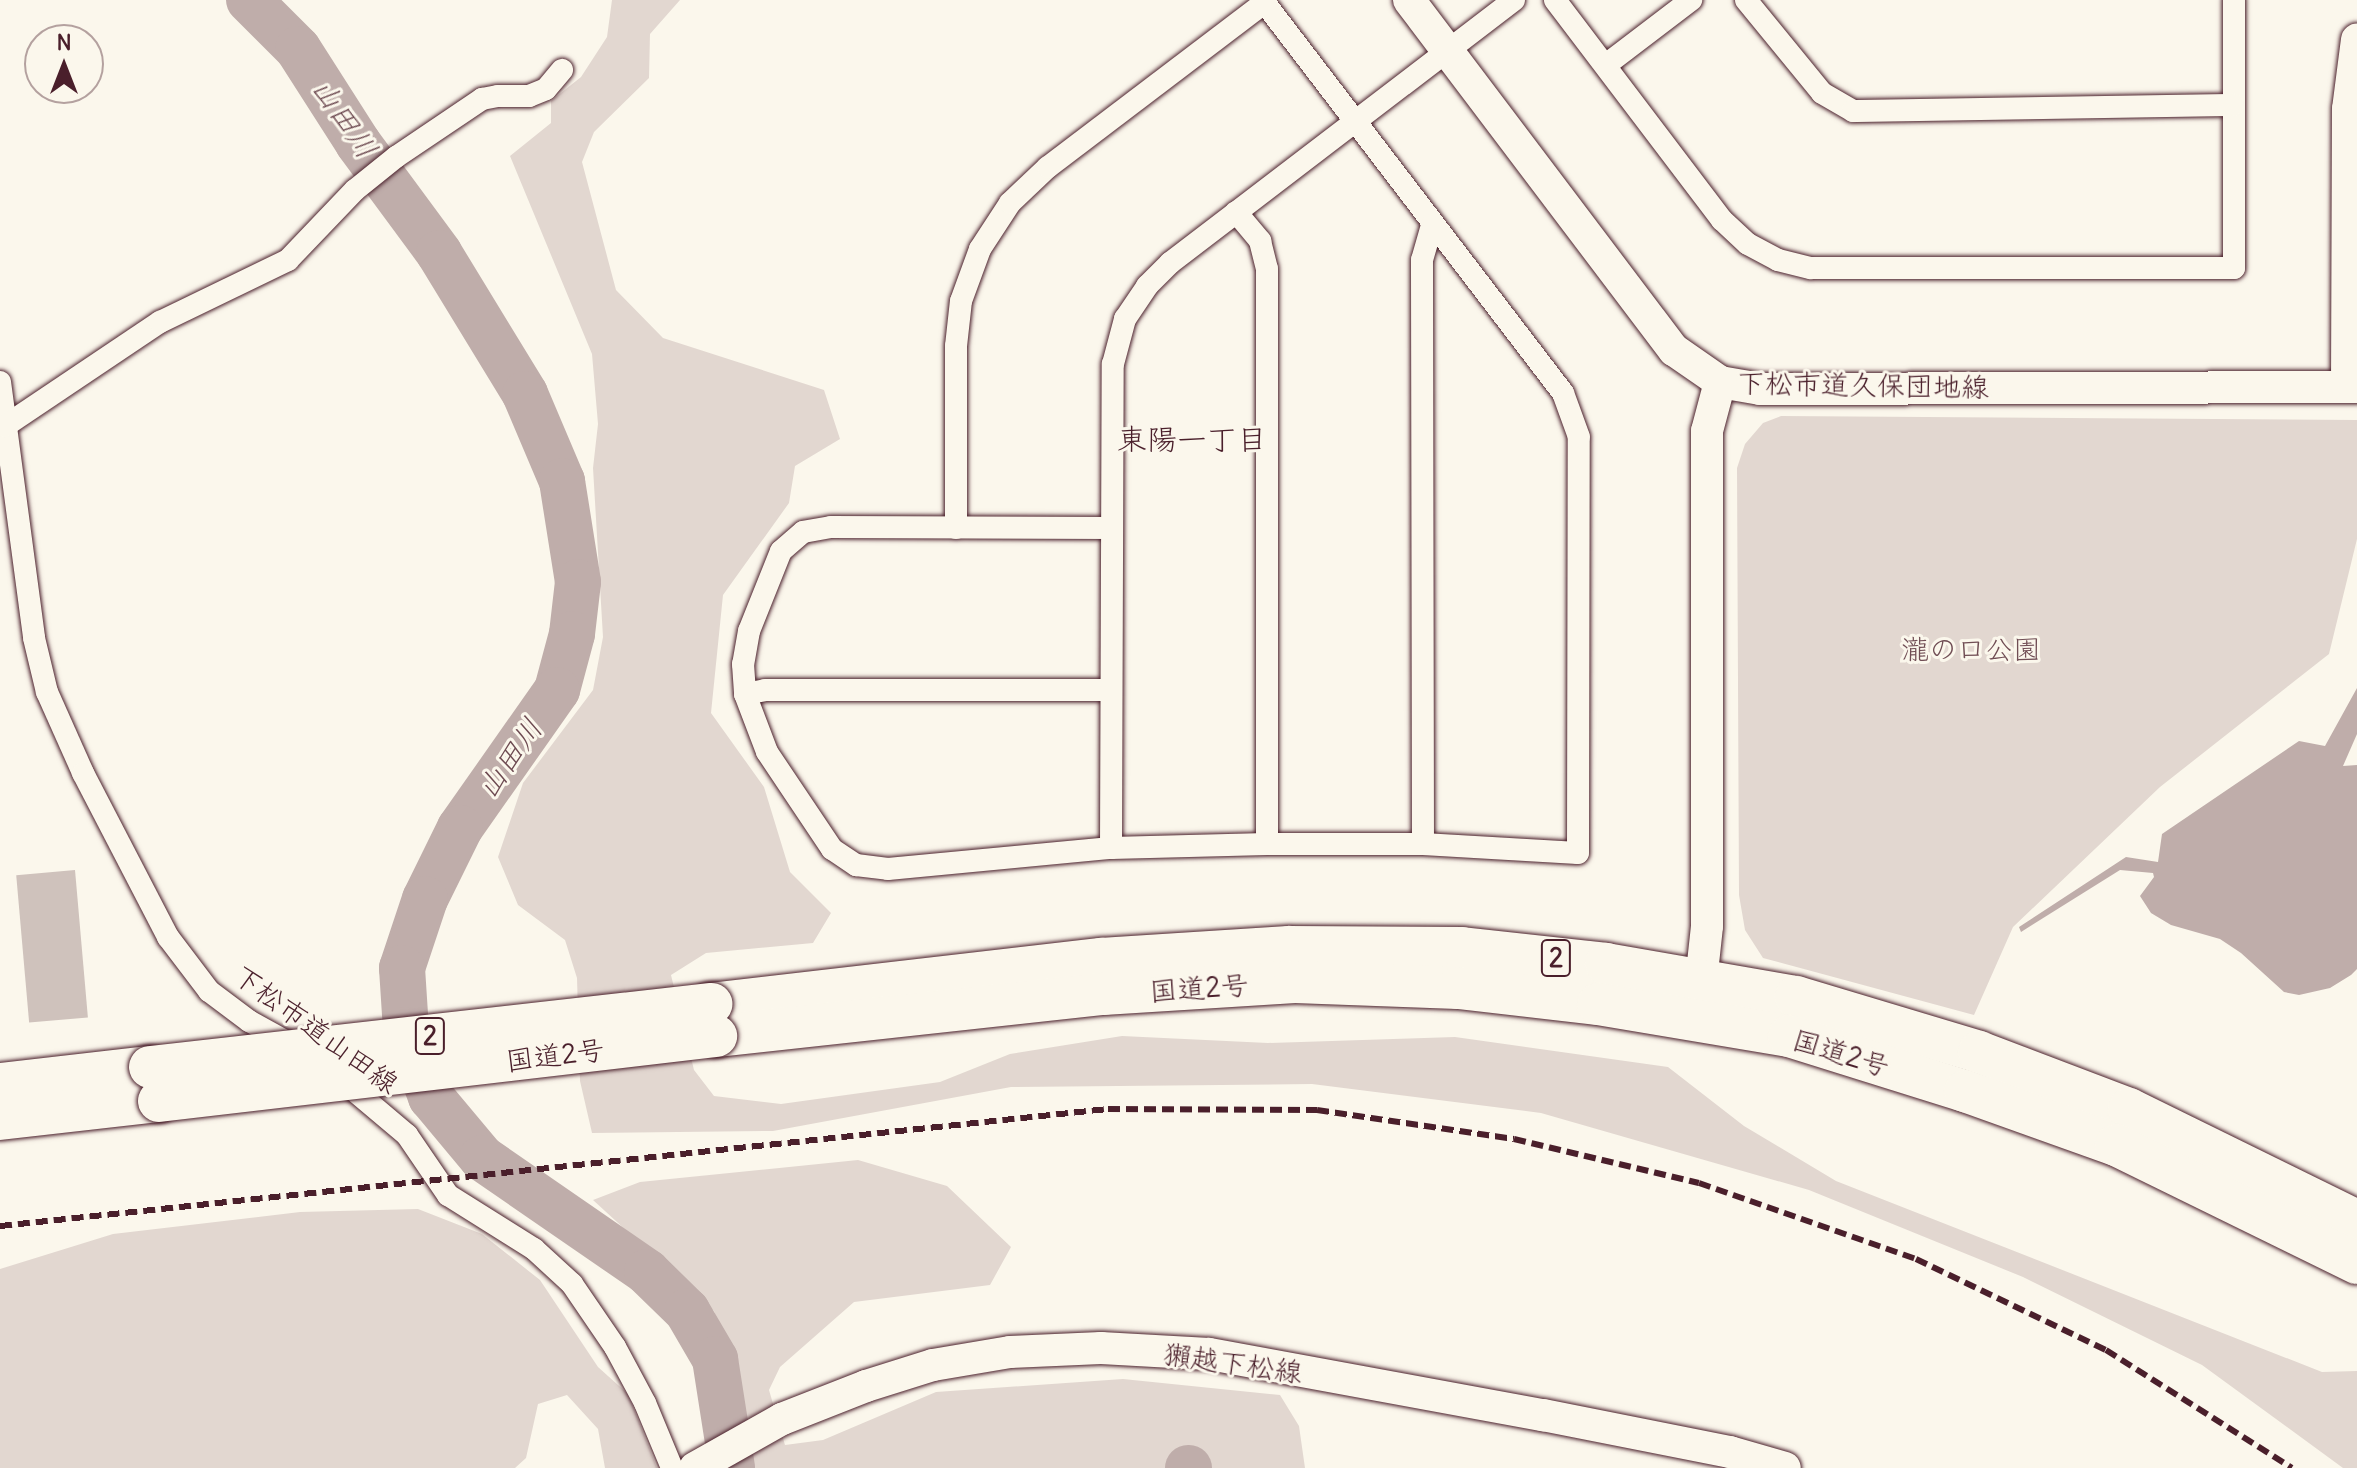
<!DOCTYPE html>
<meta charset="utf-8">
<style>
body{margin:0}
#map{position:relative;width:2357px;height:1468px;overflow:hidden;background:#fbf7ec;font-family:Delius,"Klee One",sans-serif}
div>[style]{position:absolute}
.green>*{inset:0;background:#e2d7d0}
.water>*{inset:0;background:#bfadaa}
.river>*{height:46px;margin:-23px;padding:0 23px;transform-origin:23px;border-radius:23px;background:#bfadaa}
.building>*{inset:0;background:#cfc2bc;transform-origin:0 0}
.roads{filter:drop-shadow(0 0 2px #4a1f2b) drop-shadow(0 0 2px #4a1f2b)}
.street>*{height:22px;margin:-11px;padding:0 11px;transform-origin:11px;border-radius:11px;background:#fbf7ec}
.secondary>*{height:32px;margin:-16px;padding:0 16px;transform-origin:16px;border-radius:16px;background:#fbf7ec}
.highway>*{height:42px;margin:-21px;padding:0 21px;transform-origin:21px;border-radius:21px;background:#fbf7ec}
.rail>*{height:6px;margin-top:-3px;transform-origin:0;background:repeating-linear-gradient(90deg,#4a1f2b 0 12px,transparent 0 18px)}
.bridges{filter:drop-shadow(0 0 2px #4a1f2b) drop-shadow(0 0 2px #4a1f2b)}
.highway-bridge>*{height:42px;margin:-21px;padding:0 21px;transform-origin:21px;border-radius:21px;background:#fbf7ec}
span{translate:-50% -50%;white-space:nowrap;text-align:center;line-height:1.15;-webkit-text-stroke:6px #fbf7ec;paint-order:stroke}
.shield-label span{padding:2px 6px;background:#fbf7ec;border:2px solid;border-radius:6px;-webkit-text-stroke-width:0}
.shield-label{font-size:26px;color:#4a1f2b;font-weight:700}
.street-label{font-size:28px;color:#4a1f2b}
.park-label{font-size:28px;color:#704d54}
.water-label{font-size:30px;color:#6d4a51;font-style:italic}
.neighbourhood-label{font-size:30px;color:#4a1f2b}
.north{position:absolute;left:24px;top:24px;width:80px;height:80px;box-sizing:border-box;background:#fbf7ec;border:2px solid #b4a19f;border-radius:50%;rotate:0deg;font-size:22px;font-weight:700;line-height:32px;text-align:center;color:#4a1f2b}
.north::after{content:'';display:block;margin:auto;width:28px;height:36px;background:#4a1f2b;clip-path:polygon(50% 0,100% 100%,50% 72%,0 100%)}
</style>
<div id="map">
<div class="green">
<div style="clip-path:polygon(612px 0,680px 0,650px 34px,649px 78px,594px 132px,582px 162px,616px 290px,663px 338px,824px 390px,840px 439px,795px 466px,789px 503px,723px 595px,711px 713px,764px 787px,790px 872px,831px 913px,813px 943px,706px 953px,671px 975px,694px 1070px,714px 1096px,781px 1104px,940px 1082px,1010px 1054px,1122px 1036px,1268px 1043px,1455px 1037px,1668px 1067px,1744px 1126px,1836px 1181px,2322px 1372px,2357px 1371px,2357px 1468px,2343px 1468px,2202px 1365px,2023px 1277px,1809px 1190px,1541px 1113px,1312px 1084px,1011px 1087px,773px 1131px,592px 1133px,580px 1081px,577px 978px,565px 940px,518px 905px,498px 857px,523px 783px,593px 690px,603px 637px,593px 468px,598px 424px,592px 354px,510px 156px,551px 123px,551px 101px,581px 77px,607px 37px)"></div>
<div style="clip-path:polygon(1781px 416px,2357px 420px,2357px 539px,2329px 654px,2160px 787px,2013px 927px,1974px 1015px,1763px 958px,1745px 930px,1739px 895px,1737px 468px,1745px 444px,1763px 423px)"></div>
<div style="clip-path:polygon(858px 1160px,947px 1186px,1011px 1247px,990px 1285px,854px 1302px,780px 1367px,769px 1390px,785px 1445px,823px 1440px,936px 1392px,1123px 1379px,1280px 1395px,1299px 1426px,1305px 1468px,744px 1468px,732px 1369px,714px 1311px,593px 1200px,640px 1182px)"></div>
<div style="clip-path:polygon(418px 1209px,482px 1234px,540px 1280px,598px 1367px,628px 1394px,657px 1468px,605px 1468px,598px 1429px,567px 1395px,538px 1404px,526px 1458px,515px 1468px,0 1468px,0 1269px,113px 1234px,300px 1212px)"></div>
</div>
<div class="water">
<div style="clip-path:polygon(2357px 688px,2357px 734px,2343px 766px,2357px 765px,2357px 969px,2351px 975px,2330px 988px,2299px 995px,2284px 992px,2241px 953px,2220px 939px,2171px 925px,2151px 913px,2140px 896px,2154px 877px,2153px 873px,2120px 870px,2021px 932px,2019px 927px,2126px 857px,2158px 862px,2162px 834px,2299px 741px,2325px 746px)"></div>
</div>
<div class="river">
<div style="left:249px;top:0;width:69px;rotate:45deg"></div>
<div style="left:298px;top:49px;width:112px;rotate:57.4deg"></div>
<div style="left:358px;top:143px;width:137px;rotate:53.6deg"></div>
<div style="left:439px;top:253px;width:165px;rotate:58.6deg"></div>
<div style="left:525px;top:394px;width:95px;rotate:67deg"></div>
<div style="left:562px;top:481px;width:102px;rotate:81deg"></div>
<div style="left:578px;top:582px;width:52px;rotate:96.6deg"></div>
<div style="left:572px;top:634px;width:58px;rotate:105deg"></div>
<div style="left:557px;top:690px;width:169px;rotate:125.1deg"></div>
<div style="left:460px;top:828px;width:79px;rotate:116.2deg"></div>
<div style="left:425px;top:899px;width:73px;rotate:108.4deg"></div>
<div style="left:402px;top:968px;width:62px;rotate:86.3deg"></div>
<div style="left:406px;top:1030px;width:72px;rotate:69.5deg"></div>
<div style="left:431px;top:1097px;width:80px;rotate:50.1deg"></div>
<div style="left:482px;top:1158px;width:201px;rotate:34.6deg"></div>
<div style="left:647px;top:1272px;width:56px;rotate:44.3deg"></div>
<div style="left:687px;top:1311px;width:56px;rotate:59.7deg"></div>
<div style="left:715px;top:1359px;width:110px;rotate:81.1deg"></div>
<div style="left:1188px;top:1468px;width:1px"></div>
</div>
<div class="building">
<div style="left:75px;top:870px;width:148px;height:59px;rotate:85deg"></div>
</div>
<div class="roads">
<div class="street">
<div style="left:1555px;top:0;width:276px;rotate:52.8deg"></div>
<div style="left:1722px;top:220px;width:35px;rotate:43deg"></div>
<div style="left:1748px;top:244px;width:34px;rotate:28deg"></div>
<div style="left:1778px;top:260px;width:34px;rotate:14deg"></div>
<div style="left:1811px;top:268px;width:423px"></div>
<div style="left:2234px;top:268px;width:268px;rotate:-90deg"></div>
<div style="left:1746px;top:0;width:120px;rotate:50.7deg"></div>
<div style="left:1822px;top:93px;width:36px;rotate:30deg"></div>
<div style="left:1853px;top:111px;width:380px;rotate:-0.9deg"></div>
<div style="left:1607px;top:64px;width:106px;rotate:-37.3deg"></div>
<div style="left:1236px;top:212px;width:38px;rotate:50deg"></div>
<div style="left:1260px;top:241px;width:29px;rotate:76deg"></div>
<div style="left:1267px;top:269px;width:575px;rotate:90deg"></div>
<div style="left:0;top:382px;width:258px;rotate:82.4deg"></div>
<div style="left:34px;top:638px;width:56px;rotate:76.5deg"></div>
<div style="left:47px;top:692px;width:89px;rotate:66deg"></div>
<div style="left:83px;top:773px;width:185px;rotate:62.6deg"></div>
<div style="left:168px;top:937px;width:68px;rotate:52.8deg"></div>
<div style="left:209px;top:991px;width:50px;rotate:36.9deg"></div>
<div style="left:249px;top:1021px;width:54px;rotate:29deg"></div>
<div style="left:5px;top:426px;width:187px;rotate:-33.9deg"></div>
<div style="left:160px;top:322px;width:142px;rotate:-25.8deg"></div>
<div style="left:288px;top:260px;width:97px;rotate:-46.3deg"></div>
<div style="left:355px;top:190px;width:53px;rotate:-38.8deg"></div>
<div style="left:396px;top:157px;width:104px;rotate:-34deg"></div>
<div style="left:482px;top:99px;width:16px;rotate:-11deg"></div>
<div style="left:498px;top:96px;width:31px"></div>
<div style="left:529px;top:96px;width:18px;rotate:-22deg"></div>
<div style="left:546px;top:89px;width:25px;rotate:-50deg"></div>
<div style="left:956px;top:528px;width:182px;rotate:-90deg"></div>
<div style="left:956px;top:346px;width:45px;rotate:-83.7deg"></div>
<div style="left:961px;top:301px;width:55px;rotate:-69.9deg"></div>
<div style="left:980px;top:249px;width:55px;rotate:-56.9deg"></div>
<div style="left:1010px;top:203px;width:52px;rotate:-43.5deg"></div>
<div style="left:1048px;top:167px;width:271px;rotate:-37.2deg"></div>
<div style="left:1112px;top:528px;width:281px;rotate:-179.8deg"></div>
<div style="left:831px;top:527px;width:28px;rotate:170deg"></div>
<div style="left:803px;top:532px;width:29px;rotate:139deg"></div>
<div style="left:781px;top:551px;width:86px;rotate:111.8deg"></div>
<div style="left:749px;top:631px;width:34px;rotate:100deg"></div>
<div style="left:743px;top:664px;width:30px;rotate:86deg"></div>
<div style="left:745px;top:694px;width:62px;rotate:69.2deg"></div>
<div style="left:767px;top:752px;width:117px;rotate:56.2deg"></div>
<div style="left:832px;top:849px;width:29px;rotate:34deg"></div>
<div style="left:856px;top:865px;width:32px;rotate:7deg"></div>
<div style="left:888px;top:869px;width:224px;rotate:-5.4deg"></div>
<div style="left:1111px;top:848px;width:156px;rotate:-1.5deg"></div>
<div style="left:1267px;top:844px;width:156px"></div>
<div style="left:1423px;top:844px;width:155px;rotate:3.3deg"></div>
<div style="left:1578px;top:853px;width:416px;rotate:-89.9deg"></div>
<div style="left:1579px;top:437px;width:47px;rotate:-110deg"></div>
<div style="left:1563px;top:393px;width:495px;rotate:-127.4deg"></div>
<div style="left:745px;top:694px;width:20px;rotate:-11deg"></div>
<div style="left:765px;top:690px;width:346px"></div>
<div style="left:1423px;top:844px;width:584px;rotate:-90.1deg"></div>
<div style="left:1422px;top:260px;width:37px;rotate:-74deg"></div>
<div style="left:1111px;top:848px;width:484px;rotate:-89.8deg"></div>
<div style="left:1113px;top:364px;width:47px;rotate:-75.1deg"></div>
<div style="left:1125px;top:319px;width:40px;rotate:-56deg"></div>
<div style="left:1147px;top:286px;width:33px;rotate:-45deg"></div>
<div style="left:1170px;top:263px;width:433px;rotate:-37.4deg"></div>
<div style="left:343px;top:1081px;width:84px;rotate:40.2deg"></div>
<div style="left:407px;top:1135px;width:73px;rotate:55.7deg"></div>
<div style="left:448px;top:1195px;width:102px;rotate:32.1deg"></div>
<div style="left:534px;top:1249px;width:52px;rotate:42.6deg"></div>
<div style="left:572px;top:1284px;width:76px;rotate:55.7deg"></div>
<div style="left:615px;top:1347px;width:64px;rotate:61.8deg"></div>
<div style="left:645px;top:1403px;width:70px;rotate:67.4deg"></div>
</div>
<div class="secondary">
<div style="left:1409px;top:0;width:439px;rotate:52.9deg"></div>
<div style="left:1674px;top:350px;width:56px;rotate:34.8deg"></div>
<div style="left:1720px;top:382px;width:41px;rotate:9.9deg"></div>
<div style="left:1760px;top:389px;width:597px;rotate:-0.19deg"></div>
<div style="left:2347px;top:387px;width:278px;rotate:-89.8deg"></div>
<div style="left:2348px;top:109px;width:70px;rotate:-82.6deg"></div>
<div style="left:1699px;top:1000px;width:74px;rotate:-83.8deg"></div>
<div style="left:1707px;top:926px;width:495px;rotate:-90deg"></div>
<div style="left:1707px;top:431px;width:51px;rotate:-75.1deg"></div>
<div style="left:695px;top:1468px;width:100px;rotate:-29.4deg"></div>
<div style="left:782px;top:1419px;width:90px;rotate:-21.4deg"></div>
<div style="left:866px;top:1386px;width:70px;rotate:-17.4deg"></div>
<div style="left:933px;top:1365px;width:78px;rotate:-9.6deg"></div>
<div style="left:1010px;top:1352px;width:91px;rotate:-2.5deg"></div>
<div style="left:1101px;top:1348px;width:108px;rotate:3.2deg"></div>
<div style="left:1209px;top:1354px;width:340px;rotate:10.4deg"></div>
<div style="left:1543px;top:1415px;width:191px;rotate:11.2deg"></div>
<div style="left:1730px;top:1452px;width:57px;rotate:16.2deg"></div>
</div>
<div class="highway">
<div style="left:711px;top:1004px;width:393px;rotate:-6.6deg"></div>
<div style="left:1101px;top:959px;width:188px;rotate:-3.7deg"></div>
<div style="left:1289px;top:947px;width:173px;rotate:0.3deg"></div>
<div style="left:1462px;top:948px;width:145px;rotate:6.3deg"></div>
<div style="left:1606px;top:964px;width:193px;rotate:9.9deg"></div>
<div style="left:1796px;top:997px;width:191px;rotate:16.7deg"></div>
<div style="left:1979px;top:1052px;width:160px;rotate:20.8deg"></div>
<div style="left:2129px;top:1109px;width:254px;rotate:26.2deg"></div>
<div style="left:716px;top:1036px;width:389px;rotate:-6.2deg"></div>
<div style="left:1103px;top:994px;width:192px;rotate:-3.6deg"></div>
<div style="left:1295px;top:982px;width:163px;rotate:2.1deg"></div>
<div style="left:1458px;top:988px;width:141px;rotate:6.5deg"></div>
<div style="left:1598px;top:1004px;width:194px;rotate:9.5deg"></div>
<div style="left:1789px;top:1036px;width:184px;rotate:17.4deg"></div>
<div style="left:1965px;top:1091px;width:160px;rotate:19.7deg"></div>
<div style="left:2116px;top:1145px;width:268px;rotate:26.1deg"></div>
<div style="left:0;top:1084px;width:151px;rotate:-6.5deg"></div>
<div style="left:0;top:1119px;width:160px;rotate:-6.5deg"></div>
</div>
</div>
<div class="rail">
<div style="left:0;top:1226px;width:1114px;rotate:-6.03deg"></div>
<div style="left:1108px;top:1109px;width:209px;rotate:0.3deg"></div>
<div style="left:1317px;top:1110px;width:199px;rotate:8.4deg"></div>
<div style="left:1514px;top:1139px;width:190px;rotate:13.4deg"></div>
<div style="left:1699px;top:1183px;width:230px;rotate:19.3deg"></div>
<div style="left:1916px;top:1259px;width:211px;rotate:25.6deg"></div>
<div style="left:2106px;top:1350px;width:220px;rotate:32.4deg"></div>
</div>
<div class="bridges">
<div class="highway-bridge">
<div style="left:150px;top:1067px;width:565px;rotate:-6.41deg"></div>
<div style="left:159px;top:1101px;width:561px;rotate:-6.66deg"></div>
</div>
</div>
<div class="shield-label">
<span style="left:1556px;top:958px">2</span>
<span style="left:430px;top:1036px">2</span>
</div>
<div class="street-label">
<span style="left:1863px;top:385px;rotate:1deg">下松市道久保団地線</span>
<span style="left:1199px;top:988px;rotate:-4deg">国道2号</span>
<span style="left:316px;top:1029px;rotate:36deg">下松市道山田線</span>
<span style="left:1841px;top:1053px;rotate:17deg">国道2号</span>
<span style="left:555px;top:1055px;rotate:-7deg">国道2号</span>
<span style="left:1233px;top:1363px;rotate:8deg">獺越下松線</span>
</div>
<div class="park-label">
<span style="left:1971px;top:649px">瀧の口公園</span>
</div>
<div class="water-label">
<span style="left:345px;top:118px;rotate:55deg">山田川</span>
<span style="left:509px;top:758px;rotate:-55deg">山田川</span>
</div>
<div class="neighbourhood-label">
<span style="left:1192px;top:439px">東陽一丁目</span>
</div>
<div class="north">N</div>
</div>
